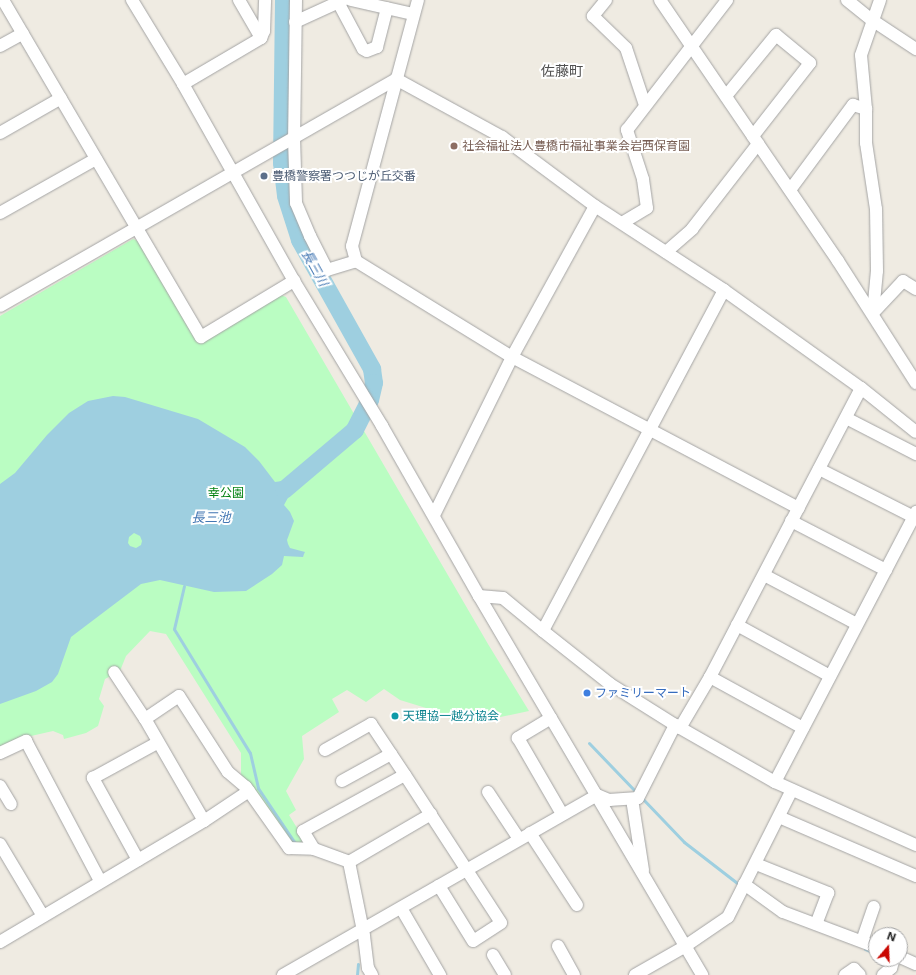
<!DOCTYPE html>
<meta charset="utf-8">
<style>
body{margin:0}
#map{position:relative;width:916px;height:975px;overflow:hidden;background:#efebe2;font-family:Inter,"Noto Sans JP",sans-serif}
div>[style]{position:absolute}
.park>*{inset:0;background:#bafdc2}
.water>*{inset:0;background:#9ecfe0}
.stream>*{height:3px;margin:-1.5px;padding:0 1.5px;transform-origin:1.5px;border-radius:1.5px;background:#9ecfe0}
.river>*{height:18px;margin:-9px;padding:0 9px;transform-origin:9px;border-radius:9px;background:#9ecfe0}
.roads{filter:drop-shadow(0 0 1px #a4a4a4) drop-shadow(0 0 1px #a4a4a4)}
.minor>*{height:12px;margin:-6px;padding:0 6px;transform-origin:6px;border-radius:6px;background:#fff}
.dots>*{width:11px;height:11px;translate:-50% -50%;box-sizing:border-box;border:2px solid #fff;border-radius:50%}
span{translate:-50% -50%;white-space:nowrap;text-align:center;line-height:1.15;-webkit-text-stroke:4px #fff;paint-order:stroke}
.education-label{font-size:12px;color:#785e54}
.left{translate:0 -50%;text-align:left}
.service-label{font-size:12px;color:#4e5e75}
.park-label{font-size:12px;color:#048213}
.shop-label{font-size:12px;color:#366cbe}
.culture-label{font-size:12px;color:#0d838f}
.water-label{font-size:13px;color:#4377b3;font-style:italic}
.quarter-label{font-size:14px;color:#505050}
.north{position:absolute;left:868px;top:927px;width:40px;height:40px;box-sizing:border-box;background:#fff;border:1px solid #a5a5a5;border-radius:50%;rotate:19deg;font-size:11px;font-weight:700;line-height:16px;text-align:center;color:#1d1d1d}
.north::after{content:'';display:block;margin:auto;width:14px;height:18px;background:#c90700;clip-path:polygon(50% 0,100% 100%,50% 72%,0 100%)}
</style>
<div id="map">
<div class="park">
<div style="clip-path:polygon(133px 239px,138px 241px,199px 343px,281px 295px,286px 297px,488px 644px,529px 711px,481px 721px,453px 720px,426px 708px,400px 700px,384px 689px,366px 702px,347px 690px,332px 699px,339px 712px,302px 736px,304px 759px,286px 791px,296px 810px,289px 815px,307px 844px,290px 844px,241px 779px,241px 753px,166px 634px,150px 631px,126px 656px,120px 671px,105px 679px,99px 699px,104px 706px,98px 726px,86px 733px,64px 739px,63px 735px,53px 731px,31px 736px,28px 735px,0 749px,0 316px)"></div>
</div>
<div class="water">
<div style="clip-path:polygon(evenodd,113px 396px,125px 397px,198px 419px,245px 447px,259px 461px,275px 482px,282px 481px,290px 494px,284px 505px,290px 512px,294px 521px,287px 540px,288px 544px,290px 548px,305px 552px,304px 554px,303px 557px,284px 556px,282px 565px,272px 574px,246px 591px,214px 592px,160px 580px,141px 584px,71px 637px,58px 674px,52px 682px,36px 691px,0 704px,0 484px,15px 473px,47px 435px,69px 413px,88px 401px,113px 396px,134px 533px,140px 536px,142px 541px,141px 545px,136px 548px,130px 546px,128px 543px,129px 537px,134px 533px)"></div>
</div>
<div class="stream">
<div style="left:184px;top:586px;width:44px;rotate:103.1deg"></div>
<div style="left:174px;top:629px;width:145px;rotate:58.5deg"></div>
<div style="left:250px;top:753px;width:36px;rotate:77deg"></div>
<div style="left:258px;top:788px;width:66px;rotate:56.1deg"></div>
<div style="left:589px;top:743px;width:69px;rotate:46.2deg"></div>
<div style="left:641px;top:797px;width:62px;rotate:46.3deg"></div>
<div style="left:684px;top:842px;width:72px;rotate:37.7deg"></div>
<div style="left:865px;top:949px;width:12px;rotate:24deg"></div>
<div style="left:357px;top:975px;width:11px;rotate:-85deg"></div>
</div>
<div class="river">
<div style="left:284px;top:0;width:163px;rotate:90.7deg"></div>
<div style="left:282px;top:163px;width:33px;rotate:83deg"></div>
<div style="left:286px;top:196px;width:46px;rotate:72.3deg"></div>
<div style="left:300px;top:240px;width:148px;rotate:60.8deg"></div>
<div style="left:372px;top:369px;width:14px;rotate:82deg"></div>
<div style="left:374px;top:383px;width:17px;rotate:103deg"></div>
<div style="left:370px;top:400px;width:34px;rotate:117deg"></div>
<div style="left:355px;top:430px;width:93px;rotate:139.8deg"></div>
</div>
<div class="roads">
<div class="minor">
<div style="left:3px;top:0;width:391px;rotate:59.6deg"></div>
<div style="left:201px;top:337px;width:109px;rotate:-31.1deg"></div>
<div style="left:132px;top:0;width:98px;rotate:58.7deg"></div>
<div style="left:183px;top:84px;width:226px;rotate:60.6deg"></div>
<div style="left:294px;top:281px;width:170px;rotate:58.7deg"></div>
<div style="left:382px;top:426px;width:196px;rotate:60.3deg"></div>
<div style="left:479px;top:596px;width:440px;rotate:59.5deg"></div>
<div style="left:239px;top:0;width:44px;rotate:59.9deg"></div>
<div style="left:296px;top:0;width:138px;rotate:90.8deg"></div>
<div style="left:294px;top:138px;width:65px;rotate:88.2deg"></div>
<div style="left:296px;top:203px;width:36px;rotate:67deg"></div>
<div style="left:310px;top:236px;width:38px;rotate:63deg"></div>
<div style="left:327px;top:270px;width:30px;rotate:-17deg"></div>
<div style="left:351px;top:0;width:64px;rotate:12.7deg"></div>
<div style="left:418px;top:0;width:255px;rotate:105deg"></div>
<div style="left:352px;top:246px;width:16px;rotate:75deg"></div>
<div style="left:356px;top:261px;width:183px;rotate:31.6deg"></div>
<div style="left:512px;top:357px;width:324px;rotate:27.8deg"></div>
<div style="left:606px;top:0;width:21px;rotate:129deg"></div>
<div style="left:593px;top:16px;width:46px;rotate:44.1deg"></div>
<div style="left:626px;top:48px;width:60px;rotate:71.6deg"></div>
<div style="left:660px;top:0;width:316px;rotate:55.7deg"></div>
<div style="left:838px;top:261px;width:145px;rotate:57.4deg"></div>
<div style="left:847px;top:0;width:32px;rotate:39deg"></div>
<div style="left:872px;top:20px;width:53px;rotate:33.4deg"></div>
<div style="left:338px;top:2px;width:53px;rotate:62deg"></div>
<div style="left:363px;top:49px;width:4px;rotate:27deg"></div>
<div style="left:367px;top:51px;width:11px;rotate:-22deg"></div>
<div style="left:377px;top:47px;width:40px;rotate:-75.6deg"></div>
<div style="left:295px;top:22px;width:53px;rotate:-24.6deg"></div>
<div style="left:0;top:46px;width:26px;rotate:-29deg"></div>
<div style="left:183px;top:84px;width:91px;rotate:-30.5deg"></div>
<div style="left:261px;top:38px;width:8px;rotate:-67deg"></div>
<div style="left:264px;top:31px;width:31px;rotate:-88deg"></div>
<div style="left:726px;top:96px;width:79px;rotate:-50.7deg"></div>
<div style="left:776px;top:35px;width:44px;rotate:39.5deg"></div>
<div style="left:810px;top:63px;width:93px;rotate:128deg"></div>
<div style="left:0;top:133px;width:70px;rotate:-29.8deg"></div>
<div style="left:790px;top:190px;width:106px;rotate:-53.5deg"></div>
<div style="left:853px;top:105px;width:14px;rotate:17deg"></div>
<div style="left:0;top:213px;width:110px;rotate:-29.4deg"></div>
<div style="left:622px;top:223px;width:29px;rotate:-31deg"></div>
<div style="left:647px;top:208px;width:29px;rotate:-98deg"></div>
<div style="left:643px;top:179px;width:52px;rotate:-108.1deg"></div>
<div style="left:627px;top:130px;width:164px;rotate:-52.4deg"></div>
<div style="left:666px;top:252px;width:35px;rotate:-41deg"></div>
<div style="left:692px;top:229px;width:108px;rotate:-52.2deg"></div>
<div style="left:724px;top:290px;width:386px;rotate:118deg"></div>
<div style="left:543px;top:631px;width:85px;rotate:38.3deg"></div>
<div style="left:610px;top:684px;width:77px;rotate:32.2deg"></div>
<div style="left:675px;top:725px;width:115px;rotate:29.7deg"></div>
<div style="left:775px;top:782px;width:154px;rotate:24.1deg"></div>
<div style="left:0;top:306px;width:456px;rotate:-29.8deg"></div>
<div style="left:396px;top:79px;width:121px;rotate:28.7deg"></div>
<div style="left:502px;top:137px;width:116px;rotate:36.6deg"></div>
<div style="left:595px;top:206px;width:154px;rotate:33.1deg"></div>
<div style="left:724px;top:290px;width:168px;rotate:35.6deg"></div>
<div style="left:861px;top:388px;width:70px;rotate:38.7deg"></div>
<div style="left:873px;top:313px;width:42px;rotate:-84.6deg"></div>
<div style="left:877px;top:271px;width:62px;rotate:-90.9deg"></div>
<div style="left:876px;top:209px;width:67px;rotate:-98.6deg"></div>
<div style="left:866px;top:143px;width:34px;rotate:-90deg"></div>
<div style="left:866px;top:109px;width:54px;rotate:-95.3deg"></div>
<div style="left:861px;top:55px;width:58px;rotate:-70.9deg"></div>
<div style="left:873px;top:313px;width:44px;rotate:-46.8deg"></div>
<div style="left:903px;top:281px;width:15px;rotate:32deg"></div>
<div style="left:846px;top:418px;width:79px;rotate:27.2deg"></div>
<div style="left:819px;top:469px;width:106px;rotate:26.8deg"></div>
<div style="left:434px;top:515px;width:176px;rotate:-63.7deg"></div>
<div style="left:512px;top:357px;width:172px;rotate:-61.2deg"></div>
<div style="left:791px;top:521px;width:107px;rotate:27.3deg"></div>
<div style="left:764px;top:575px;width:105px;rotate:27.8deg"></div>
<div style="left:479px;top:596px;width:24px;rotate:5deg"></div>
<div style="left:503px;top:598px;width:52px;rotate:39.5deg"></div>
<div style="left:737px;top:625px;width:106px;rotate:28.7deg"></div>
<div style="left:710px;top:677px;width:106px;rotate:28.7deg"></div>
<div style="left:551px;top:718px;width:39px;rotate:149deg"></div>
<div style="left:518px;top:738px;width:88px;rotate:59.9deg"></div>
<div style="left:145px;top:719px;width:41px;rotate:-34.1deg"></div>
<div style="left:179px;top:696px;width:90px;rotate:57.2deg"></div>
<div style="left:228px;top:772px;width:23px;rotate:40deg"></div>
<div style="left:246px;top:787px;width:75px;rotate:54.8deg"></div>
<div style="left:289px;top:848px;width:25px;rotate:2deg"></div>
<div style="left:314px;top:849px;width:37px;rotate:20deg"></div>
<div style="left:349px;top:862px;width:76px;rotate:78.5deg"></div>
<div style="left:364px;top:936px;width:32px;rotate:83deg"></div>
<div style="left:368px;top:968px;width:8px;rotate:60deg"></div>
<div style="left:680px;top:728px;width:59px;rotate:-59.5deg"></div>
<div style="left:710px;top:677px;width:326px;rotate:-62.4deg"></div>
<div style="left:325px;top:750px;width:53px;rotate:-29.5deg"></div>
<div style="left:371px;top:724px;width:61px;rotate:56.3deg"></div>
<div style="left:0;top:753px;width:29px;rotate:-25deg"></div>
<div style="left:26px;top:741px;width:158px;rotate:62.1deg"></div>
<div style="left:342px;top:781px;width:56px;rotate:-28.9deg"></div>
<div style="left:775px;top:782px;width:305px;rotate:-62.4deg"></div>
<div style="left:0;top:786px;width:21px;rotate:59deg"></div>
<div style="left:488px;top:792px;width:56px;rotate:56.6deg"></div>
<div style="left:632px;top:799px;width:72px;rotate:81.2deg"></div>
<div style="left:779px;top:817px;width:149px;rotate:23.3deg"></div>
<div style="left:204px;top:821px;width:54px;rotate:-33.7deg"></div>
<div style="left:530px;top:833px;width:86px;rotate:56.9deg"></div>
<div style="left:0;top:844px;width:84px;rotate:59.2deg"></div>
<div style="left:314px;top:849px;width:21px;rotate:-121deg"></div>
<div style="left:303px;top:831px;width:116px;rotate:-28.8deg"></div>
<div style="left:405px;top:775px;width:176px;rotate:57deg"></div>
<div style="left:501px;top:923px;width:33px;rotate:147deg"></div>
<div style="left:473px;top:941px;width:65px;rotate:-121.7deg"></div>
<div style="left:138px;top:860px;width:94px;rotate:-118.8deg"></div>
<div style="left:93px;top:778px;width:73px;rotate:-28.7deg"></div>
<div style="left:349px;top:862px;width:95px;rotate:-30.3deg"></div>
<div style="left:756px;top:864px;width:78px;rotate:21.9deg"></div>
<div style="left:828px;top:893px;width:33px;rotate:111deg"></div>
<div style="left:744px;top:884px;width:48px;rotate:35.7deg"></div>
<div style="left:783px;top:912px;width:99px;rotate:20.6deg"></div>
<div style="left:401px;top:908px;width:78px;rotate:59.8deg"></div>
<div style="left:862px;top:941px;width:36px;rotate:-71deg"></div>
<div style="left:0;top:942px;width:237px;rotate:-30.7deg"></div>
<div style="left:204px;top:821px;width:118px;rotate:-120deg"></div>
<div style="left:145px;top:719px;width:56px;rotate:-123.4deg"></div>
<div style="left:558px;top:946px;width:33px;rotate:61deg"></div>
<div style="left:493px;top:955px;width:23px;rotate:59deg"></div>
<div style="left:900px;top:957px;width:17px;rotate:24deg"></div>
<div style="left:283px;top:975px;width:362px;rotate:-29.8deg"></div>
<div style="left:597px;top:795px;width:13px;rotate:23deg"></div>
<div style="left:609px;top:800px;width:29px;rotate:-4deg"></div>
<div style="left:638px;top:798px;width:82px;rotate:-63.1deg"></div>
<div style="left:635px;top:975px;width:56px;rotate:-29.7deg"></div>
<div style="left:684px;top:947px;width:53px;rotate:-34.3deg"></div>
<div style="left:728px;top:917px;width:142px;rotate:-63.3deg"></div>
<div style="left:845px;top:975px;width:11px;rotate:-34deg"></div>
<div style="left:854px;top:969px;width:8px;rotate:45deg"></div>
<div style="left:883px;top:975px;width:11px;rotate:-41deg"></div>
<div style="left:891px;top:968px;width:9px;rotate:-72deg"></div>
</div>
</div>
<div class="dots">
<div style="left:454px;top:146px;background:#8d6e63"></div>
<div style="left:264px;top:176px;background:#5c6f8a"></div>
<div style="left:587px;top:693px;background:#3f7fe0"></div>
<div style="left:395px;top:716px;background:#0f9aa8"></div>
</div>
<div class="education-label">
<span class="left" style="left:462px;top:146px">社会福祉法人豊橋市福祉事業会岩西保育園</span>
</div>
<div class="service-label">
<span class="left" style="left:272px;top:176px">豊橋警察署つつじが丘交番</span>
</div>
<div class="park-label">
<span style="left:226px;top:493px">幸公園</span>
</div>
<div class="shop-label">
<span class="left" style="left:595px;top:693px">ファミリーマート</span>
</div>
<div class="culture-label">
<span class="left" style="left:403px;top:716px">天理協一越分協会</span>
</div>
<div class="water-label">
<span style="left:315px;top:268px;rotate:61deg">長三川</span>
<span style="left:211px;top:517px">長三池</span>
</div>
<div class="quarter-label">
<span style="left:562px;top:71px">佐藤町</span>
</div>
<div class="north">N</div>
</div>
